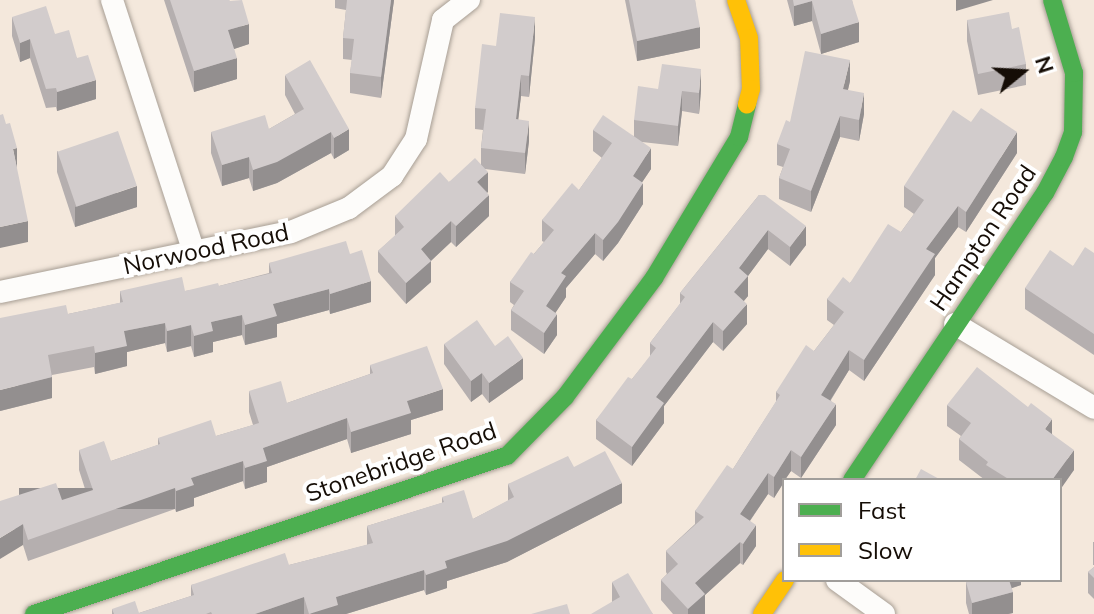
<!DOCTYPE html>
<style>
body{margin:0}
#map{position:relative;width:1094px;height:614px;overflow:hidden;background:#f4e8dc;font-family:Mulish,sans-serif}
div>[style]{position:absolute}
.roads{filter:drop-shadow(0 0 2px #a79e94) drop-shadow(0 0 2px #a79e94)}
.street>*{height:22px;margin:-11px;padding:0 11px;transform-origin:11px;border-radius:11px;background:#fdfcfa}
.fast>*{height:18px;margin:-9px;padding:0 9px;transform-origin:9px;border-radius:9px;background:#4caf50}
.slow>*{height:18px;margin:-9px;padding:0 9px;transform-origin:9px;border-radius:9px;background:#ffc107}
.wall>*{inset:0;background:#b5afaf;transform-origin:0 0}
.shaded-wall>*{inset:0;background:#938f8f;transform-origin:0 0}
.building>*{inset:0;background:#d2cccc;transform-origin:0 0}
span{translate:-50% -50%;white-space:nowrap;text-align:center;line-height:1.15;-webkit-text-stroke:8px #fff;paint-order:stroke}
.street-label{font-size:24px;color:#150d06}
.legend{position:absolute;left:782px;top:478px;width:280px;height:104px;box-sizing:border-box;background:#fff;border:2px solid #a19e9b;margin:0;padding:10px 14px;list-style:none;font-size:24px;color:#150d06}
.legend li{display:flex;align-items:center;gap:16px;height:40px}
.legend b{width:40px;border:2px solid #a19e9b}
.north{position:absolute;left:982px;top:32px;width:80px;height:80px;-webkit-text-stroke:6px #fff;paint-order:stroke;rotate:72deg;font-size:22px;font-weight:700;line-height:32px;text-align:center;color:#150d06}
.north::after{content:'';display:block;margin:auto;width:28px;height:36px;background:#150d06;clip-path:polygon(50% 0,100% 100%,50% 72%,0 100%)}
</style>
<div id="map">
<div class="roads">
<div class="street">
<div style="left:112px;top:0;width:265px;rotate:72deg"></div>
<div style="left:0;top:292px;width:297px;rotate:-11.7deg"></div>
<div style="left:291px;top:232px;width:63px;rotate:-22.5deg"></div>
<div style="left:349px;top:208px;width:54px;rotate:-36.7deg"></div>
<div style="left:392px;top:176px;width:44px;rotate:-57deg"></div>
<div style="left:416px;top:139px;width:122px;rotate:-77.2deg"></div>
<div style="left:443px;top:20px;width:33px;rotate:-38deg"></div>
<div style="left:955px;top:324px;width:162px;rotate:31.1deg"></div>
<div style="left:837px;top:580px;width:58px;rotate:35.9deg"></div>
</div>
<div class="fast">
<div style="left:852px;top:480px;width:346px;rotate:-56.1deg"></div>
<div style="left:1045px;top:193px;width:41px;rotate:-62.2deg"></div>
<div style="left:1064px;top:157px;width:27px;rotate:-70deg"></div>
<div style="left:1073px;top:132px;width:59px;rotate:-89deg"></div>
<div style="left:1074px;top:73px;width:76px;rotate:-106.8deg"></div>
<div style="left:34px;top:614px;width:499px;rotate:-18.5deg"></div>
<div style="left:507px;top:456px;width:83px;rotate:-45.5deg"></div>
<div style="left:565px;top:397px;width:149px;rotate:-53.2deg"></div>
<div style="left:654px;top:278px;width:165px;rotate:-58.9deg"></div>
<div style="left:739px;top:137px;width:34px;rotate:-76deg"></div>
</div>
<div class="slow">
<div style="left:736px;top:0;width:40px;rotate:71.1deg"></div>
<div style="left:749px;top:38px;width:51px;rotate:87.8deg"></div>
<div style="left:751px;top:89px;width:16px;rotate:105deg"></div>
<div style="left:762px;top:614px;width:41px;rotate:-55.9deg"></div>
</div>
</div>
<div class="wall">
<div style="clip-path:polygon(164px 0,229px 0,249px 44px,234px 49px,237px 79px,194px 92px)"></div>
<div style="clip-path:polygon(335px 0,394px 0,381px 98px,350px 93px,350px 73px,352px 60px,343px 59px,343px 38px,346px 10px,335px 8px)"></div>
<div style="clip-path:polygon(625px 0,695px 0,700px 48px,637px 61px)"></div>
<div style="clip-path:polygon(787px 0,852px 0,859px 42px,821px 54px,812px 21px,794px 26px)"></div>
<div style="clip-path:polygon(12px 17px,55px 34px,77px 58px,96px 99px,57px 111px,56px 107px,46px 108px,30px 58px,20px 62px,12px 36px)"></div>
<div style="clip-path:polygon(967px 20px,1012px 29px,1026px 64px,1026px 85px,978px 95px,967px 41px)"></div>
<div style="clip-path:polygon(535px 38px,529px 97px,521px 96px,518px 119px,529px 141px,525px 174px,485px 169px,489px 216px,456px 247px,451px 242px,431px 261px,431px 282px,406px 304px,378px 272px,378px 251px,395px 236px,395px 216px,449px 182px,481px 165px,481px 148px,483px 130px,475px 129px,475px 108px,496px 46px)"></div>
<div style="clip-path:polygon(285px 75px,349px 150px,334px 159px,331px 153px,277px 183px,253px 191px,249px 178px,222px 186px,211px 153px,211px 132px,269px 129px,295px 114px,285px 95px)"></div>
<div style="clip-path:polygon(850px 81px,848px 90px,864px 114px,859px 141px,840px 137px,811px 212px,779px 199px,779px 178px,783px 167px,777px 165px,777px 144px,790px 122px)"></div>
<div style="clip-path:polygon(658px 89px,701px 90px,699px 114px,682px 111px,678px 146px,642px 142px,651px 169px,642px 182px,643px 204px,618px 243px,603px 261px,595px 254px,566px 288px,566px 297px,555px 313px,557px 335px,544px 354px,511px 330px,511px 310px,514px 305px,510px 302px,510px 282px,544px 242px,542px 241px,542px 220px,579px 190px,602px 158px,593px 151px,593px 130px,634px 136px,634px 120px)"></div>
<div style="clip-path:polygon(57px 151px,137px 207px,75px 227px,57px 172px)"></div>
<div style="clip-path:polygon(1017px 153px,966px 232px,958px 227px,935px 258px,935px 275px,864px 381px,849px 370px,831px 400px,836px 425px,801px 478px,791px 471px,784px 480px,784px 482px,774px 498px,768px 494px,750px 521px,756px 546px,743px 565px,740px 563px,705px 595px,705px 614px,673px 614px,661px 600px,661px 580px,667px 574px,666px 572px,666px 551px,695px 524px,695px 511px,733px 469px,776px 402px,776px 392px,814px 351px,834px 325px,827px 320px,827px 299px,850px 283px,901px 232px,914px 214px,904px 207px,904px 186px)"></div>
<div style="clip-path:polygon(759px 195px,806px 245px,790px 266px,768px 249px,748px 276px,748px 296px,744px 301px,747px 324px,723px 351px,713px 342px,664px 406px,664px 423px,632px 466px,596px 439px,596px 420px,632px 379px,650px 357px,650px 343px,680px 304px,680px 293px)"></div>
<div style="clip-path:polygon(1094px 253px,1094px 355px,1025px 309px,1025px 288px,1073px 266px)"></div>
<div style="clip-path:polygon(350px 254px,371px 302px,330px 314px,329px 310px,277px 324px,277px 337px,245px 345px,242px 335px,213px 342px,213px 352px,194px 357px,191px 346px,167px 352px,165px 343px,127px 352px,127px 366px,95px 374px,94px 367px,52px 375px,52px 398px,0 411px,68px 314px,120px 303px,120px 291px,185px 291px,219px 286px,269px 273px,269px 263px)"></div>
<div style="clip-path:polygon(444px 344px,495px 346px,523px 379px,489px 403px,482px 394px,471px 402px,444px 364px)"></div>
<div style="clip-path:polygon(370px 365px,443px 410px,411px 420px,411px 434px,351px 453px,347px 439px,267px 467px,267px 482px,245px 489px,243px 481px,194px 498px,194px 506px,176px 512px,175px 509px,28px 561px,23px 545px,0 501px,62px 500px,86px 492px,79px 470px,79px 450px,111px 461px,158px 445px,158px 438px,216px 436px,253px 425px,249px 412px,249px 391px,287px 403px,370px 374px)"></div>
<div style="clip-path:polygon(947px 405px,1052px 434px,1074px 470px,1060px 480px,985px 480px,959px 460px,959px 439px,961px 436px,947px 426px)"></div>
<div style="clip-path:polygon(574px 467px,622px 503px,507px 562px,447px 581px,447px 588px,426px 595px,424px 590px,346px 614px,112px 614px,112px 609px,139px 613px,191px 596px,191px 585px,289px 565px,367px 545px,367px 526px,442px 503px,442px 497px,473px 519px,508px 501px,508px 484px)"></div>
<div style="left:1094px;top:542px;width:23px;height:1px;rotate:90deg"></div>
<div style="clip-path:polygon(1094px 567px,1094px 599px,1088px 593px,1088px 572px)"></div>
<div style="clip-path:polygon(1021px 580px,1021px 585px,1012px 588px,1013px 613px,1008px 614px,969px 614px,966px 603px,966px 582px)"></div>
<div style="clip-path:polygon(612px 582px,653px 614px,612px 602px)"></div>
</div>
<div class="shaded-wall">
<div style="clip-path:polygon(391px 0,394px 0,381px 98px,381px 77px)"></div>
<div style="clip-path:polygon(956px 0,993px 0,956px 11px)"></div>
<div style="clip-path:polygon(812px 1px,812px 21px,794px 26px,794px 6px)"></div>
<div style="clip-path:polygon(535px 17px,535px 38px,529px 97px,529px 76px)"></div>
<div style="clip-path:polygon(859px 22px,859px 42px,821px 54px,821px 34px)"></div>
<div style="clip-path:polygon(249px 24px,249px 44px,228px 51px,228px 30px)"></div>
<div style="clip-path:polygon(700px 27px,700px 48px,637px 61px,637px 41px)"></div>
<div style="clip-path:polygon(30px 39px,30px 58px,20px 62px,20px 43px)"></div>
<div style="clip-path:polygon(237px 58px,237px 79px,194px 92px,194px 71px)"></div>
<div style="clip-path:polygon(850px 60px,850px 81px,843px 110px,843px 89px)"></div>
<div style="clip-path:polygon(701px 69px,701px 90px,699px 114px,699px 93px)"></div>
<div style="clip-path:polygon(521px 75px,521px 96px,516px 140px,516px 119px)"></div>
<div style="clip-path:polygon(96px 80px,96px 99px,57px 111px,57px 92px)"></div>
<div style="clip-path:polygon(682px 91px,682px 111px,678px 146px,678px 126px)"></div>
<div style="clip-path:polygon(864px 93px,864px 114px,859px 141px,859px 120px)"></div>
<div style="clip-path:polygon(840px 116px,840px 137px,811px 212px,811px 191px)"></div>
<div style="clip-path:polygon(529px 121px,529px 141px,525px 174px,525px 153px)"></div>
<div style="clip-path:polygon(349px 129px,349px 150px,334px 159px,334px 138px)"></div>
<div style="clip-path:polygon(331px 132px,331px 153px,277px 183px,253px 191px,253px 170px)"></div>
<div style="clip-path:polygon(1017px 132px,1017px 153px,966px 232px,966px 212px)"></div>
<div style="clip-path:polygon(17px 148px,17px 169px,13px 149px)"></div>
<div style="clip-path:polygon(651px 148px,651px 169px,633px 196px,633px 176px)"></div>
<div style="clip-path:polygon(249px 157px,249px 178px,222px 186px,222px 165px)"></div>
<div style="clip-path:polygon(488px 172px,488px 193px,477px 182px)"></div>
<div style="clip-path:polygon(643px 183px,643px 204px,618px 243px,603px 261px,603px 240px)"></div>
<div style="clip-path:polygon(137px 186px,137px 207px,75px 227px,75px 207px)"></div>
<div style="clip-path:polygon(489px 195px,489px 216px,456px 247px,456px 226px)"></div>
<div style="clip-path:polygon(958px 206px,958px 227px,935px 258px,935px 275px,864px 381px,864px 360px,926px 249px)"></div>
<div style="clip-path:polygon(28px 221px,28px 242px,0 248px,0 227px)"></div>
<div style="clip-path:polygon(451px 221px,451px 242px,421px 270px,421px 249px)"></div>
<div style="clip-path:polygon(806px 226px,806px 245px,790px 266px,790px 247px)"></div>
<div style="clip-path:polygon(768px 230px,768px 249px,742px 284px,748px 276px,748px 296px,734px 312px,734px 292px,739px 268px)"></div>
<div style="clip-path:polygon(595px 233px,595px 254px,566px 288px,566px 297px,546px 327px,546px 306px,561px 273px)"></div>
<div style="clip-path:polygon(431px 261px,431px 282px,406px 304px,406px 283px)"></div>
<div style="clip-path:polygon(371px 281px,371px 302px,330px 314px,330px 294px)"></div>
<div style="clip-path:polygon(329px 289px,329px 310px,277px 324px,277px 337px,245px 345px,245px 325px,273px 304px)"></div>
<div style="clip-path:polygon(747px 304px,747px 324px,723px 351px,723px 331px)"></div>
<div style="clip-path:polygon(557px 314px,557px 335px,544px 354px,544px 333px)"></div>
<div style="clip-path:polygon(242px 315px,242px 335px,213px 342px,213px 352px,194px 357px,194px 336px,211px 322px)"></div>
<div style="clip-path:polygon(713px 322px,713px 342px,664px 406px,664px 423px,632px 466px,632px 447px,656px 397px)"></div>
<div style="clip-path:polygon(165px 323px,165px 343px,127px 352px,127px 366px,95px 374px,95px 353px,124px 331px)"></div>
<div style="clip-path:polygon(191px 325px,191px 346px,167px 352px,167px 331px)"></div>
<div style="clip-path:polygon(849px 350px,849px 370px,821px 415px,821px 395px)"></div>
<div style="clip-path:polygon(523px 358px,523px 379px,489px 403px,489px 383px)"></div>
<div style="clip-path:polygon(482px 373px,482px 394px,471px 402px,471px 381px)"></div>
<div style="clip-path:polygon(52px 377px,52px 398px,0 411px,0 390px)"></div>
<div style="clip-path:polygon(443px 389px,443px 410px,411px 420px,411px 434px,351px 453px,351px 432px,407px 401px)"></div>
<div style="clip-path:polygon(836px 404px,836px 425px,801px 478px,801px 457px)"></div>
<div style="clip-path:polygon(347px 418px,347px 439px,267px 467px,267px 482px,245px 489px,245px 468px,263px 448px)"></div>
<div style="clip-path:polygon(1052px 419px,1052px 440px,1045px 429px)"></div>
<div style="clip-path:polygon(791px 450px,791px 471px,785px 480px,784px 480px,784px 482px,774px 498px,774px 477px)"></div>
<div style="clip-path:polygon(1074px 450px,1074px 470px,1060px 490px,1060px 480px,1052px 480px)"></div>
<div style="clip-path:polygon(243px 461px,243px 481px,194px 498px,194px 506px,176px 512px,176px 491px,191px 478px)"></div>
<div style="clip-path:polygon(768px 473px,768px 494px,740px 535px,740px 514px)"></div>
<div style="clip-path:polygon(622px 483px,622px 503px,507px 562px,447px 581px,447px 588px,426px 595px,426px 575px,445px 561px)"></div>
<div style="left:175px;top:488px;width:21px;height:156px;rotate:90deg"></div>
<div style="clip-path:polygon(23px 524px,23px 545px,0 559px,0 538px)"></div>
<div style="clip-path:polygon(756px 525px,756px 546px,743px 565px,743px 544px)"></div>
<div style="clip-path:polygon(740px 542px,740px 563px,705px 595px,705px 614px,688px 614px,688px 609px,695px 583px)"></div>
<div style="clip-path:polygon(424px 570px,424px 590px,346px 614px,310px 614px,336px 597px)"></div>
<div style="clip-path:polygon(1006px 580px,1021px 580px,1021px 585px,1006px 590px)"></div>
<div style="clip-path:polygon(1013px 592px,1013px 613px,1008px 614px,972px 614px,972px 603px)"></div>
<div style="clip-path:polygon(304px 597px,304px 614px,255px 614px)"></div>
</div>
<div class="building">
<div style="clip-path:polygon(170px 0,229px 0,230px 1px,242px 0,249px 24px,228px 30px,237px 58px,194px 71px)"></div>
<div style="clip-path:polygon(347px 0,391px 0,381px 77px,350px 73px,354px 39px,343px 38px)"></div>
<div style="clip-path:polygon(629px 0,695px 0,700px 27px,637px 41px)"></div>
<div style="clip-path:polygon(793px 0,852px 0,859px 22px,821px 34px,812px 1px,794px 6px)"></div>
<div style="clip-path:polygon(46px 6px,55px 34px,69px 30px,77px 58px,88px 55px,96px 80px,57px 92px,56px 88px,46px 89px,30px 39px,20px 43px,12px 17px)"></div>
<div style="clip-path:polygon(1009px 12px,1012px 29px,1019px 27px,1026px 64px,978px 74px,967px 20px)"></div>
<div style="clip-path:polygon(500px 13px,535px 17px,529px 76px,521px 75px,516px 119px,529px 121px,525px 153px,481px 148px,486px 109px,475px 108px,482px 44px,496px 46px)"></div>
<div style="clip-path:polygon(805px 51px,850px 60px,843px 89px,864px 93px,859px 120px,840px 116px,811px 191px,779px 178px,790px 149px,777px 144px,786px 120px,790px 122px)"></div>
<div style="clip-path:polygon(310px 60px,349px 129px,334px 138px,331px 132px,277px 162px,253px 170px,249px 157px,222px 165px,211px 132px,265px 115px,269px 129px,304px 109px,285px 75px)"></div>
<div style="clip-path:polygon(662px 64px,701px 69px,699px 93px,682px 91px,678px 126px,634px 120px,638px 86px,658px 89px)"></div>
<div style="clip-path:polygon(981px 108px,1017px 132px,966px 212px,958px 206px,926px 249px,935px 254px,864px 360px,849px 350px,821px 395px,836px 404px,801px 457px,791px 450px,774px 477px,768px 473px,740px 514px,756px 525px,743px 544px,740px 542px,695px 583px,705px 594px,688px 609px,661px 580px,678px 564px,666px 551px,704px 517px,695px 511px,727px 465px,733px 469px,780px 395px,776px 392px,806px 345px,814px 351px,844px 312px,827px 299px,843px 277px,850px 283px,888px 224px,901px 232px,924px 200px,904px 186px,953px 110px,971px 122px)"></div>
<div style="clip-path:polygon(3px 114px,6px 124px,10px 123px,17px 148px,13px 149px,28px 221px,0 227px,0 115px)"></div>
<div style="clip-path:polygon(603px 115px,651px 148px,633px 176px,643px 183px,618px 222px,603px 240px,595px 233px,561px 273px,566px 276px,546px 306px,557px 314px,544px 333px,511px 310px,524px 291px,510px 282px,531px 252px,534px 254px,554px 230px,542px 220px,572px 183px,579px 190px,612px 143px,593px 130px)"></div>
<div style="left:118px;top:131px;width:58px;height:64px;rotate:71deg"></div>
<div style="clip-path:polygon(475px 158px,488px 172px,477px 182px,489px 195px,456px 226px,451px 221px,421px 249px,431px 261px,406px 283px,378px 251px,404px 227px,395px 216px,440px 172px,449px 182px)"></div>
<div style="clip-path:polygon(759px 195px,765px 195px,806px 226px,790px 247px,768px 230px,739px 268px,748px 276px,734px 292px,747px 304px,723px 331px,713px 322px,656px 397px,664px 403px,632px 447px,596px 420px,628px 377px,632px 379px,656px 348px,650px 343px,685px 297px,680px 293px)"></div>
<div style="clip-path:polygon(346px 241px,350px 254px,362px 250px,371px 281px,330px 294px,329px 289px,273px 304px,277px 316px,245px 325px,242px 315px,211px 322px,213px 331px,194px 336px,191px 325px,167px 331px,165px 323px,124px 331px,127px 346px,95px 353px,94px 346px,48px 355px,52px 377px,0 390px,0 318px,66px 305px,68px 314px,123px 302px,120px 291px,182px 277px,185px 291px,218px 283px,219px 286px,272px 273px,269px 263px)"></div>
<div style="clip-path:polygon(1085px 247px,1094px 253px,1094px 334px,1025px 288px,1050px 250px,1073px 266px)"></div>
<div style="clip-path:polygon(477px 320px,495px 346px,508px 336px,523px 358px,489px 383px,482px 373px,471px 381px,444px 344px)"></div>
<div style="clip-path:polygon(427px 346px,443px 389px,407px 401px,411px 413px,351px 432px,347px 418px,263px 448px,267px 461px,245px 468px,243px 461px,191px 478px,194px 485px,176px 491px,175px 488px,28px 540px,23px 524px,0 538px,0 501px,56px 483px,62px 500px,93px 490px,79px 450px,104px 441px,111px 461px,160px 444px,158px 438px,211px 420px,216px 436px,259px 423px,249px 391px,281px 381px,287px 403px,373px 373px,370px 365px)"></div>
<div style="clip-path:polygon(977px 367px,1028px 407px,1031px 403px,1052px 419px,1045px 429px,1074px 450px,1052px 480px,1010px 480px,986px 465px,988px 462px,959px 439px,971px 423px,947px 405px)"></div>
<div style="clip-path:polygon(605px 451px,622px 483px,507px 541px,445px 561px,447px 568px,426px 575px,424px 570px,336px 597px,338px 605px,309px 614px,304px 597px,255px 614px,212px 614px,211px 612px,206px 614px,114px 614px,112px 609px,135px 601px,139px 613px,194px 595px,191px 585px,285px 553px,289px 565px,373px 543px,367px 526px,444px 502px,442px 497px,464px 490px,473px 519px,514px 497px,508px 484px,568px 456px,574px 467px)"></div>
<div style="clip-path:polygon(921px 469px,941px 480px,915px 480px)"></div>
<div style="clip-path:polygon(1094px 567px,1094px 578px,1088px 572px)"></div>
<div style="clip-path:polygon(628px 573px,653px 614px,591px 614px,620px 597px,612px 582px)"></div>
<div style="clip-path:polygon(973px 580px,1009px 580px,1013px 592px,972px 603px,966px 582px)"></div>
<div style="clip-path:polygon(567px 604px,570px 614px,531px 614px)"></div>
</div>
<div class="street-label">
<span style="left:983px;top:238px;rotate:-56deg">Hampton Road</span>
<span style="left:206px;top:249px;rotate:-12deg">Norwood Road</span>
<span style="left:401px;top:462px;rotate:-19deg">Stonebridge Road</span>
</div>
<ul class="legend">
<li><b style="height:10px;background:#4caf50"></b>Fast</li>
<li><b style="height:10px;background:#ffc107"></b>Slow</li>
</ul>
<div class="north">N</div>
</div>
